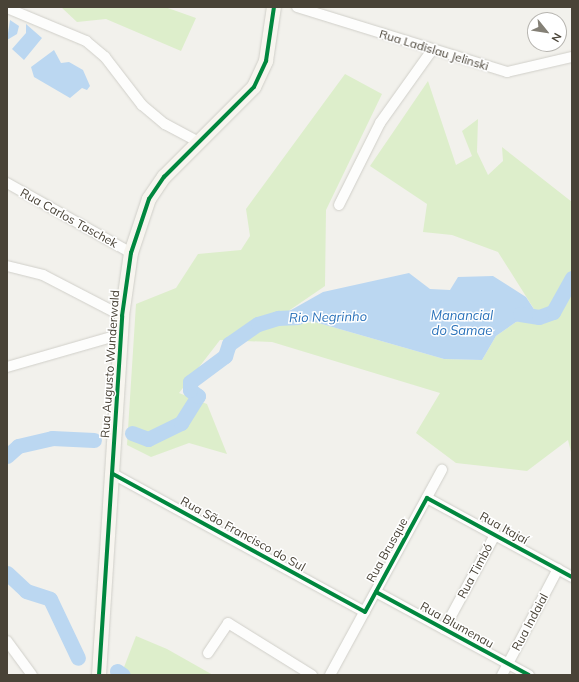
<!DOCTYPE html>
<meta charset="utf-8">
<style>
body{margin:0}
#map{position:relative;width:579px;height:682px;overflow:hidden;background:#f2f1ec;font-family:Mulish,sans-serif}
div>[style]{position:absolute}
.green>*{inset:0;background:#ddeecb}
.water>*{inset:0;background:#bbd7f1}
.river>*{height:15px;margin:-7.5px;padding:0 7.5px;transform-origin:7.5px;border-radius:7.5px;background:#bbd7f1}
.roads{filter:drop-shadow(0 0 1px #d0cfc9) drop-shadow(0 0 1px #d0cfc9)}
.minor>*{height:10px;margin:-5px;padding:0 5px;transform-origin:5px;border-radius:5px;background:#fdfdfc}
.secondary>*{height:14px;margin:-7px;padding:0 7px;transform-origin:7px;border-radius:7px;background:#f7f5ef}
.cycleway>*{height:4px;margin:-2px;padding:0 2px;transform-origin:2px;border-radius:2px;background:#00873e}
span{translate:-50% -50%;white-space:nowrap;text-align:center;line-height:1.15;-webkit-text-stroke:3px #fff;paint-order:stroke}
.street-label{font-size:12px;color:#494337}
.water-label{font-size:13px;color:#2a72ba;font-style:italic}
.frame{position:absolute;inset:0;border:8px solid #494337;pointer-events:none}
.north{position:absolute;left:527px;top:12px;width:40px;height:40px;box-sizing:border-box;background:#fff;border:1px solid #b6b4af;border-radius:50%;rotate:120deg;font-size:11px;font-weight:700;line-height:16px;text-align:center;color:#494337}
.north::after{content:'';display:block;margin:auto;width:14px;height:18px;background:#848076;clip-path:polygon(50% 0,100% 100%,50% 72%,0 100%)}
</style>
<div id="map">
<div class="green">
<div style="clip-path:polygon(61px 7px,165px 7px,196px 18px,181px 51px,106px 19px,77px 22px)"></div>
<div style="clip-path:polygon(345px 74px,382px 94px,326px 210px,325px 286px,265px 327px,315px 322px,444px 359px,482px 360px,496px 336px,516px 322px,539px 317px,498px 252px,452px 235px,423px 232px,427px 204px,370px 166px,428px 81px,456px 165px,472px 156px,462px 131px,478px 119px,477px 152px,488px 175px,503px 161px,502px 147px,572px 202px,572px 456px,568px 440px,527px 471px,456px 463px,416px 433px,440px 393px,272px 342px,220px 340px,179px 393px,207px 404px,227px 454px,189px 443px,151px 457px,127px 445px,136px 304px,176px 288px,198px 254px,241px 250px,250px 236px,246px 209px)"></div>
<div style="clip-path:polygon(136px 636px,167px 649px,213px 675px,121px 675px)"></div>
</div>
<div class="water">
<div style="clip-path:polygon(10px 20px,19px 26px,17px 34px,7px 40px)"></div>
<div style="clip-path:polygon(26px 24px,42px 38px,24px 60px,12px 49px,26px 33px)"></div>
<div style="clip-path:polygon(54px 50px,61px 63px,69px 62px,83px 70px,90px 86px,87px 90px,82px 88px,70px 98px,34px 77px,31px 67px)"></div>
<div style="clip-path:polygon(409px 273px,430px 289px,450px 290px,458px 277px,493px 276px,526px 297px,539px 317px,516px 322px,496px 336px,482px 360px,444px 359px,315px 322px,277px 318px,323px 292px)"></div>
</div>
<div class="river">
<div style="left:520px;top:314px;width:19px;rotate:9deg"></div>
<div style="left:539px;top:317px;width:15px;rotate:-20deg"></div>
<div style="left:553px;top:312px;width:39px;rotate:-61deg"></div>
<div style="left:132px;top:433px;width:17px;rotate:21deg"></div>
<div style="left:148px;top:439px;width:37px;rotate:-26deg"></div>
<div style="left:181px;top:423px;width:32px;rotate:-58deg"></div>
<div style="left:198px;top:396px;width:10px;rotate:-143deg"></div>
<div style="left:190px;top:390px;width:8px;rotate:-90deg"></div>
<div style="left:190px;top:382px;width:44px;rotate:-36.6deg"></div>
<div style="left:225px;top:356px;width:13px;rotate:-72deg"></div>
<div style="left:229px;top:344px;width:35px;rotate:-35deg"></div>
<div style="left:258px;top:324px;width:21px;rotate:-17deg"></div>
<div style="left:278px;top:318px;width:20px;rotate:-3deg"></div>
<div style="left:7px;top:456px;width:15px;rotate:-42deg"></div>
<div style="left:18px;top:446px;width:35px;rotate:-13deg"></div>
<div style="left:52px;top:438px;width:42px;rotate:2.7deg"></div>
<div style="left:7px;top:573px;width:26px;rotate:43deg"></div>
<div style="left:26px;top:591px;width:25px;rotate:18deg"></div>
<div style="left:50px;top:599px;width:65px;rotate:64.6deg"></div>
<div style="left:117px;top:671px;width:7px;rotate:34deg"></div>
</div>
<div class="roads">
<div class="minor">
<div style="left:297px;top:7px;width:220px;rotate:17.2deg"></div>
<div style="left:507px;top:72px;width:67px;rotate:-13deg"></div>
<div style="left:7px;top:8px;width:86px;rotate:22.7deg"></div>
<div style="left:86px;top:41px;width:25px;rotate:40deg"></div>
<div style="left:105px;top:57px;width:61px;rotate:52.4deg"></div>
<div style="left:142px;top:105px;width:30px;rotate:40deg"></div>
<div style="left:165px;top:124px;width:38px;rotate:28deg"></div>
<div style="left:7px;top:183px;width:142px;rotate:29.4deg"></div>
<div style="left:339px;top:205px;width:92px;rotate:-63.4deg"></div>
<div style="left:380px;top:123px;width:90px;rotate:-54.5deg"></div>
<div style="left:7px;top:266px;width:37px;rotate:14deg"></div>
<div style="left:43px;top:275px;width:89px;rotate:27.4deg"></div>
<div style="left:7px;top:367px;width:120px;rotate:-16deg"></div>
<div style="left:113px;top:474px;width:287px;rotate:28.7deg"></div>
<div style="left:427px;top:498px;width:165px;rotate:28.6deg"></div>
<div style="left:376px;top:592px;width:174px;rotate:28.5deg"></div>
<div style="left:444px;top:629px;width:107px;rotate:-61.5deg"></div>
<div style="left:7px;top:641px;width:42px;rotate:53.7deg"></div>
<div style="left:208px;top:653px;width:36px;rotate:-56deg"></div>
<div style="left:228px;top:623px;width:99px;rotate:31.8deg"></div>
<div style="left:330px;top:675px;width:234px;rotate:-61.4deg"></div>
<div style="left:502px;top:675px;width:120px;rotate:-62.2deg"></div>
</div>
<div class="secondary">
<div style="left:99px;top:675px;width:360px;rotate:-86.3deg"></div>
<div style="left:122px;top:316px;width:64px;rotate:-81.9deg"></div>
<div style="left:131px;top:253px;width:57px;rotate:-71.6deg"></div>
<div style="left:149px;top:199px;width:27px;rotate:-56deg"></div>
<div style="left:164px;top:177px;width:127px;rotate:-45deg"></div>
<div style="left:254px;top:87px;width:29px;rotate:-65deg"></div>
<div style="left:266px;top:61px;width:55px;rotate:-81.6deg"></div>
</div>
</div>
<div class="cycleway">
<div style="left:113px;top:474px;width:287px;rotate:28.7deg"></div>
<div style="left:365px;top:612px;width:130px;rotate:-61.5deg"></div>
<div style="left:427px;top:498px;width:165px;rotate:28.6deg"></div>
<div style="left:376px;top:592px;width:174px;rotate:28.5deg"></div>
<div style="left:99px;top:675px;width:360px;rotate:-86.3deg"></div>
<div style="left:122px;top:316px;width:64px;rotate:-81.9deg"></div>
<div style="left:131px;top:253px;width:57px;rotate:-71.6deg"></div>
<div style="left:149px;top:199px;width:27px;rotate:-56deg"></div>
<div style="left:164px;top:177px;width:127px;rotate:-45deg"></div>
<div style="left:254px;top:87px;width:29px;rotate:-65deg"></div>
<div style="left:266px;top:61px;width:55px;rotate:-81.6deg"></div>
</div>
<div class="street-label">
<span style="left:434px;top:50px;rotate:17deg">Rua Ladislau Jelinski</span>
<span style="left:69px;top:218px;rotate:29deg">Rua Carlos Taschek</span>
<span style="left:110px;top:364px;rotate:-86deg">Rua Augusto Wunderwald</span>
<span style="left:504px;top:528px;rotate:29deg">Rua Itajaí</span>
<span style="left:243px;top:534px;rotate:29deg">Rua São Francisco do Sul</span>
<span style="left:387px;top:550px;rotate:-61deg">Rua Brusque</span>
<span style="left:475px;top:571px;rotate:-62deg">Rua Timbó</span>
<span style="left:530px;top:622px;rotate:-62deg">Rua Indaial</span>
<span style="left:457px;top:625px;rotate:29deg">Rua Blumenau</span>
</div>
<div class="water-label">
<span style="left:462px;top:323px">Manancial<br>do Samae</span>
<span style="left:328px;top:317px;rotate:-1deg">Rio Negrinho</span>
</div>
<div class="frame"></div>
<div class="north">N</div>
</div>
